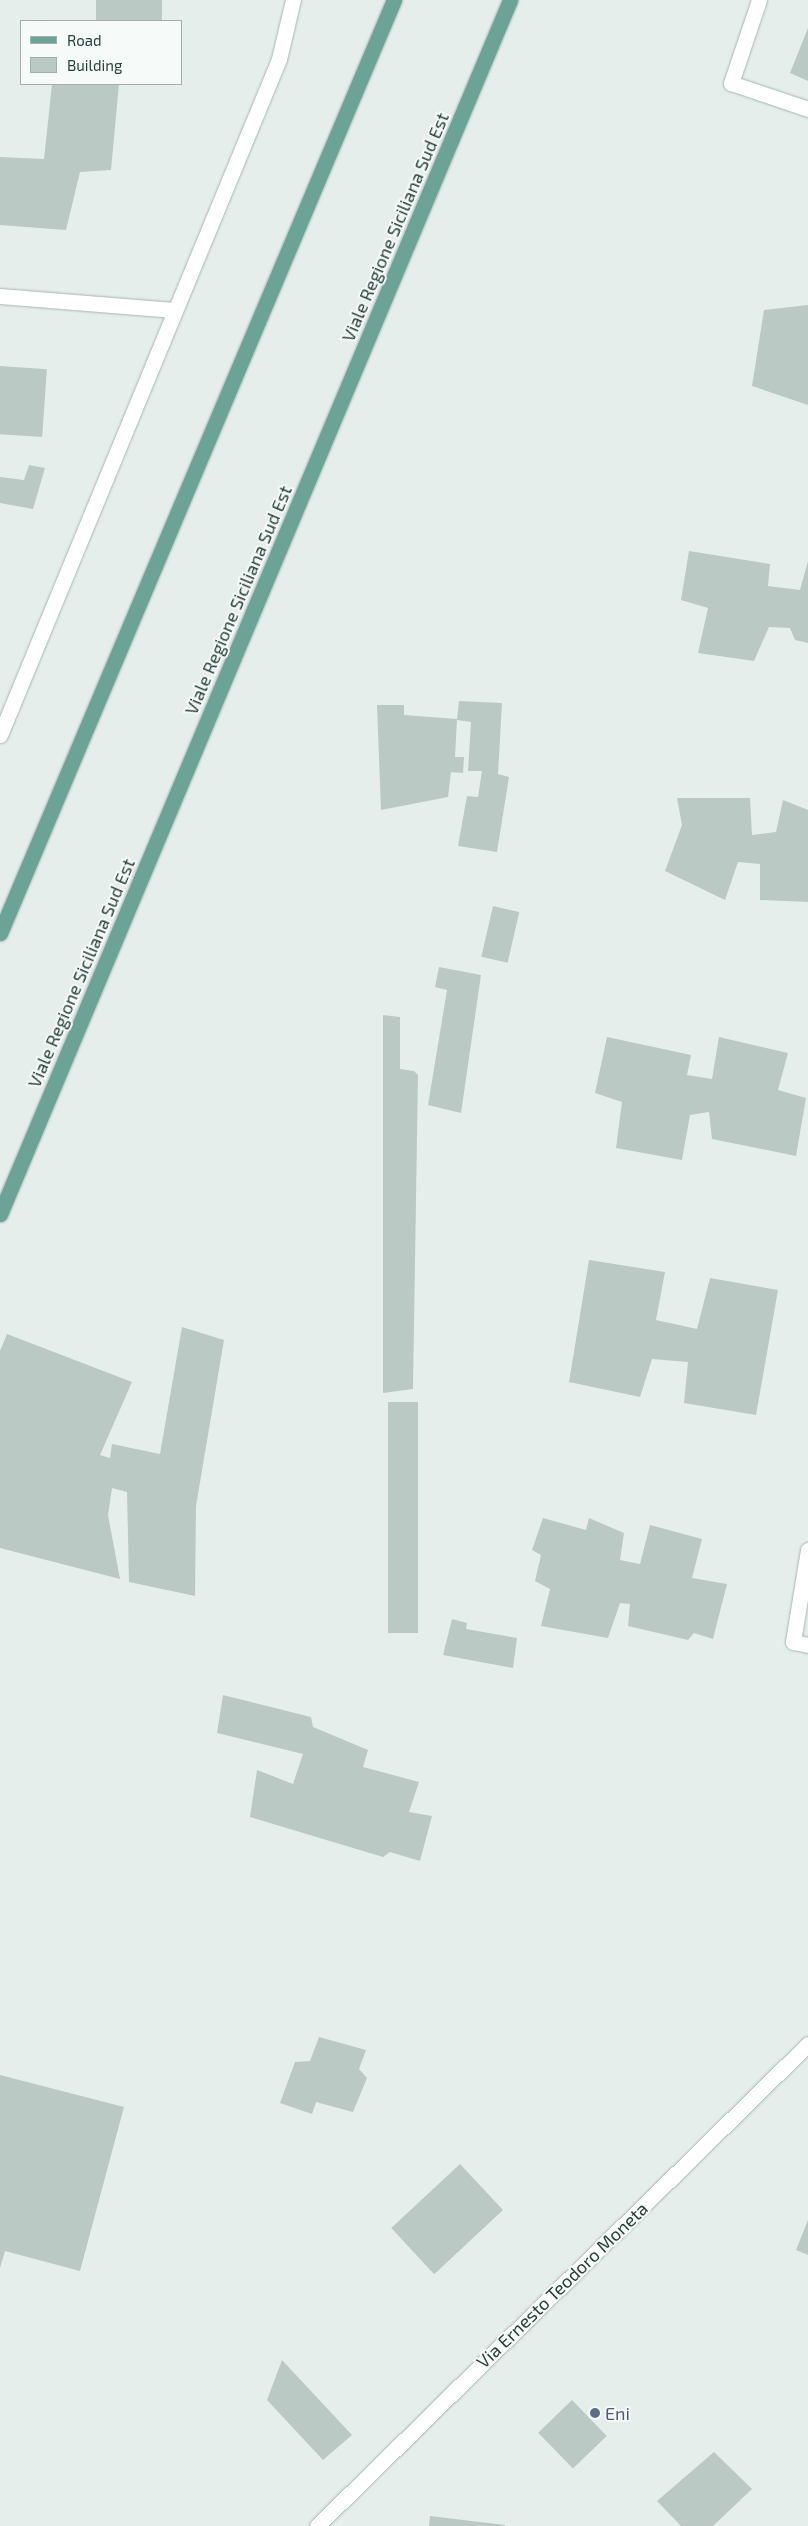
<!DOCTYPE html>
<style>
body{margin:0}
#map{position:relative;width:808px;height:2526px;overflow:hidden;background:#e5eeeb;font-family:"Exo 2",sans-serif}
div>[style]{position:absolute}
.building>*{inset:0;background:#bbc9c4;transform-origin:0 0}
.roads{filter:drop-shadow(0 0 1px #a7b6b2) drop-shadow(0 0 1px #a7b6b2)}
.minor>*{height:15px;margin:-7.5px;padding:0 7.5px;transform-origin:7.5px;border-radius:7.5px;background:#fff}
.tertiary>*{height:15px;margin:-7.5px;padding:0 7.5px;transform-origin:7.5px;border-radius:7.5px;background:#fff}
.primary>*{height:15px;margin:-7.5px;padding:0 7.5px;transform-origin:7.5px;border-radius:7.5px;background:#6ba396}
.dots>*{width:14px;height:14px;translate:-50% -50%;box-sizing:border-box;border:2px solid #f6faf8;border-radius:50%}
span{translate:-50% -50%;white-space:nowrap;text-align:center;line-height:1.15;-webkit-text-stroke:4px #f6faf8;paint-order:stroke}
.street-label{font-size:18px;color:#24403a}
.service-label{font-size:18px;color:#4e5e75}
.left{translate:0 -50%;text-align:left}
.legend{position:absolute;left:20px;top:20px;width:162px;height:65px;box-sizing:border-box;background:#f6faf8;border:1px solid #a2b0ac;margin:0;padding:6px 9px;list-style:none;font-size:15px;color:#24403a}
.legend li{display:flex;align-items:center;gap:10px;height:25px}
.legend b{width:25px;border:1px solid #a2b0ac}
</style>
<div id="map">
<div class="building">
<div style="left:96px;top:0;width:66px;height:21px"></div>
<div style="clip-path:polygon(808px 28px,808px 81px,790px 73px)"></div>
<div style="clip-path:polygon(52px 84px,119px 84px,111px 170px,80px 172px,66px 230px,0 225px,0 157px,44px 159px)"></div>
<div style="clip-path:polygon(808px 305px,808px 405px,752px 386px,764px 310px)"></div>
<div style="left:0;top:366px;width:47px;height:68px;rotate:4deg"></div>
<div style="clip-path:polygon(29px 465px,45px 468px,33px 509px,0 503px,0 477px,24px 480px)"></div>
<div style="clip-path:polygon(689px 551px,770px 564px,768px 586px,800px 590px,808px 561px,808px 643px,795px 640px,790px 628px,769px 627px,754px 661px,698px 653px,708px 608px,681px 600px)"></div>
<div style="clip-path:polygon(459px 701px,502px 703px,498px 774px,509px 777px,497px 852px,458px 846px,467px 796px,478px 797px,482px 771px,468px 771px,471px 722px,457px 720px)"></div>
<div style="clip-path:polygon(377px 705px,404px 705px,404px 715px,457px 719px,455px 757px,464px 757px,463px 773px,451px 772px,448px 797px,381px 810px)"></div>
<div style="clip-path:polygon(677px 798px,750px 798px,752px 835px,776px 832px,783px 800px,808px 810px,808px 902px,760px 900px,760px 864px,738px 862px,725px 900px,665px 871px,682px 825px)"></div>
<div style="left:493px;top:906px;width:27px;height:52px;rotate:13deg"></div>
<div style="clip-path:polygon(439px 967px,481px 975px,461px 1113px,428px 1105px,447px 990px,435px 987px)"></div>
<div style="clip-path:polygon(383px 1015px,400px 1017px,400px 1069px,414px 1071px,418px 1075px,413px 1389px,383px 1393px)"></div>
<div style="clip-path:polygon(607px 1037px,691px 1055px,687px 1075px,712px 1079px,719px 1037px,788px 1053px,778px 1090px,806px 1098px,796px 1156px,712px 1139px,709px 1112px,690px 1115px,682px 1160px,616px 1148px,622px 1102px,595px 1093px)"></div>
<div style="clip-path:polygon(589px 1260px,665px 1272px,656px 1320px,697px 1329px,710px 1278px,778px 1290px,756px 1415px,684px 1403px,688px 1362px,652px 1359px,640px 1397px,569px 1382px)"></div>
<div style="clip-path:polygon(182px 1327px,224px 1340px,196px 1506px,195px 1596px,129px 1582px,127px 1492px,112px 1488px,108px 1515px,120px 1579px,0 1548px,0 1351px,7px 1334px,132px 1382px,100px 1455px,110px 1458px,112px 1444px,160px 1454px)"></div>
<div style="left:388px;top:1402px;width:30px;height:231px"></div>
<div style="clip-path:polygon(543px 1518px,586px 1530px,589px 1518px,624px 1533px,620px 1560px,640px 1564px,650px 1525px,702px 1539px,692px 1578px,727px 1584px,713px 1639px,694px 1633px,688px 1640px,628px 1626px,630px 1604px,620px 1603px,608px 1638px,541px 1626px,550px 1589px,535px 1581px,541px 1555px,532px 1550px)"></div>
<div style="clip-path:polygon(452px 1619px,467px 1623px,466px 1629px,517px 1638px,513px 1668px,443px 1655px)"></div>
<div style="clip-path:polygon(223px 1695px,311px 1717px,313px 1727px,368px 1750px,363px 1767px,419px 1782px,409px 1812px,432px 1816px,420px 1861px,390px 1852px,383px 1857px,250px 1817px,257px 1770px,293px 1784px,303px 1754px,217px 1733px)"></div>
<div style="clip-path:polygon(319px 2037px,366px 2050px,359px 2069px,367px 2078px,353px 2112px,316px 2102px,312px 2114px,280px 2103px,295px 2062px,310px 2061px)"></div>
<div style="clip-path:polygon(0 2075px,124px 2107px,80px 2271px,5px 2251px,0 2268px)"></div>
<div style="left:460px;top:2164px;width:63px;height:94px;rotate:47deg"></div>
<div style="clip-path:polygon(808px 2220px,808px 2255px,796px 2250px)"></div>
<div style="clip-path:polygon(282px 2360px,352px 2435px,323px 2460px,267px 2400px)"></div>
<div style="left:572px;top:2400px;width:50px;height:47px;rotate:46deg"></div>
<div style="clip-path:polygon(714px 2452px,752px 2489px,713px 2526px,681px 2526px,657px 2501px)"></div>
<div style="clip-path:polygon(430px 2516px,505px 2525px,505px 2526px,429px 2526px)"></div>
</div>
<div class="roads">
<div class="minor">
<div style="left:759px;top:0;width:88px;rotate:108.6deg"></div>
<div style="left:731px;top:83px;width:81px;rotate:18.7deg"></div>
<div style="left:0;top:296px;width:174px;rotate:4.6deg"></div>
<div style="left:808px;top:1550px;width:93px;rotate:99.3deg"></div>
<div style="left:793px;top:1642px;width:15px;rotate:11deg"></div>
</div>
<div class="tertiary">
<div style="left:0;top:735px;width:731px;rotate:-67.57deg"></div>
<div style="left:279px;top:59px;width:61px;rotate:-76.7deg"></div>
<div style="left:317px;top:2526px;width:688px;rotate:-44.47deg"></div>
</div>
<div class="primary">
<div style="left:0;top:933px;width:1013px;rotate:-67.11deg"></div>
<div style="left:0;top:1214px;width:1317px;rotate:-67.21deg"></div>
</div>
</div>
<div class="dots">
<div style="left:595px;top:2413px;background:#5c6f8a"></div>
</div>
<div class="street-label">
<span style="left:395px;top:227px;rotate:-67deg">Viale Regione Siciliana Sud Est</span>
<span style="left:238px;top:600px;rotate:-67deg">Viale Regione Siciliana Sud Est</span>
<span style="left:81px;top:973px;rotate:-67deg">Viale Regione Siciliana Sud Est</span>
<span style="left:562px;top:2285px;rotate:-44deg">Via Ernesto Teodoro Moneta</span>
</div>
<div class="service-label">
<span class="left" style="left:605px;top:2413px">Eni</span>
</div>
<ul class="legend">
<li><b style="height:6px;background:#6ba396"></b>Road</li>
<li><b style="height:14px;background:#bbc9c4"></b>Building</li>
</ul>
</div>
